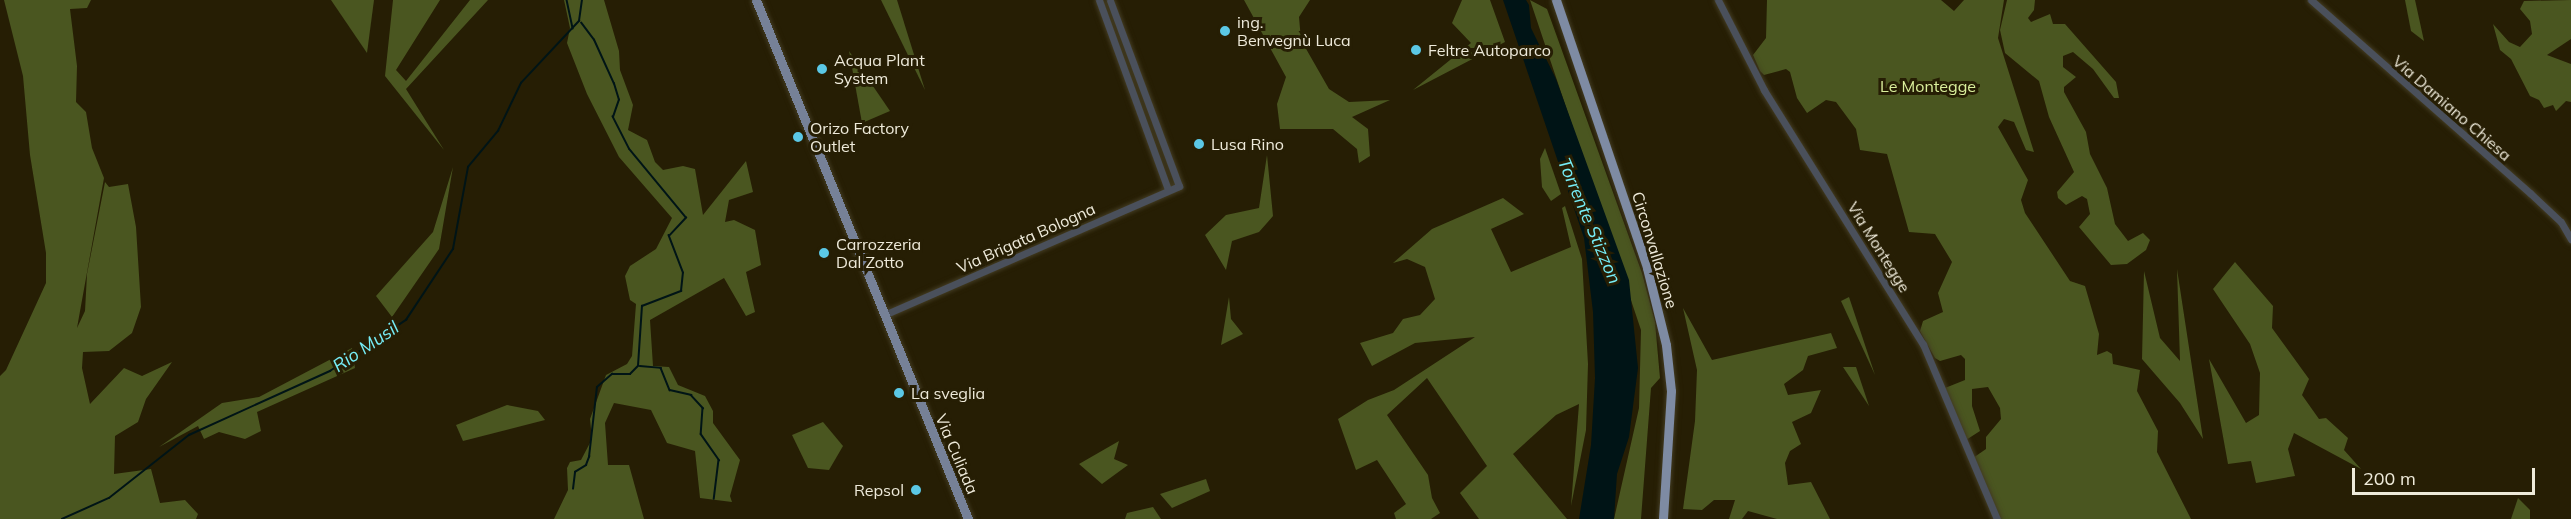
<!DOCTYPE html>
<meta charset="utf-8">
<style>
body{margin:0}
#map{position:relative;width:2571px;height:519px;overflow:hidden;background:#261e04;font-family:Mulish,sans-serif}
div>[style]{position:absolute}
.forest>*{inset:0;background:#4a5620}
.water>*{inset:0;background:#001416}
.stream>*{height:1.5px;margin:-0.75px;padding:0 0.75px;transform-origin:0.75px;border-radius:0.75px;background:#001416}
.roads{filter:drop-shadow(0 0 2px #423b22) drop-shadow(0 0 2px #423b22)}
.tertiary>*{height:7px;margin:-3.5px;padding:0 3.5px;transform-origin:3.5px;border-radius:3.5px;background:#4a505b}
.primary>*{height:9px;margin:-4.5px;padding:0 4.5px;transform-origin:4.5px;border-radius:4.5px;background:#768197}
.trunk>*{height:9px;margin:-4.5px;padding:0 4.5px;transform-origin:4.5px;border-radius:4.5px;background:#7e8ba3}
.dots>*{width:16px;height:16px;translate:-50% -50%;box-sizing:border-box;border:3px solid #261e04;border-radius:50%}
span{translate:-50% -50%;white-space:nowrap;text-align:center;line-height:1.15;-webkit-text-stroke:6px #261e04;paint-order:stroke}
.poi-label{font-size:16px;color:#eeeada}
.left{translate:0 -50%;text-align:left}
.right{translate:-100% -50%;text-align:right}
.park-label{font-size:16px;color:#daef9c}
.street-label{font-size:16px;color:#eeeada}
.water-label{font-size:18px;color:#76eef8;font-style:italic}
.scale{position:absolute;left:2352px;top:468px;width:183px;height:27px;box-sizing:border-box;border:3px solid #eeeada;border-top:0;padding-left:8px;font-size:18px;line-height:21px;white-space:nowrap;color:#eeeada;-webkit-text-stroke:4px #261e04;paint-order:stroke}
</style>
<div id="map">
<div class="forest">
<div style="clip-path:polygon(4px 0,91px 0,87px 8px,70px 9px,77px 66px,76px 102px,86px 112px,92px 148px,104px 178px,77px 328px,85px 311px,87px 274px,105px 182px,109px 187px,128px 184px,136px 227px,141px 307px,132px 333px,109px 351px,83px 352px,82px 368px,90px 404px,124px 368px,142px 376px,172px 362px,146px 399px,138px 422px,115px 436px,114px 474px,151px 469px,160px 503px,185px 500px,198px 514px,196px 519px,0 519px,0 376px,6px 370px,46px 283px,46px 253px,30px 155px,23px 76px)"></div>
<div style="clip-path:polygon(331px 0,374px 0,367px 53px)"></div>
<div style="clip-path:polygon(393px 0,440px 0,396px 70px,406px 81px,470px 0,488px 0,406px 89px,444px 150px,385px 76px)"></div>
<div style="clip-path:polygon(564px 0,604px 0,619px 51px,620px 70px,633px 105px,628px 130px,647px 140px,655px 162px,663px 170px,683px 166px,695px 169px,703px 215px,746px 161px,753px 192px,729px 200px,725px 222px,734px 220px,755px 230px,761px 265px,746px 272px,755px 312px,746px 316px,724px 278px,650px 320px,653px 366px,669px 367px,678px 385px,705px 396px,713px 411px,713px 423px,740px 460px,730px 496px,732px 502px,700px 498px,695px 451px,667px 443px,651px 410px,614px 403px,605px 423px,608px 465px,629px 465px,644px 519px,554px 519px,568px 490px,567px 468px,570px 462px,581px 460px,592px 439px,590px 419px,606px 375px,627px 364px,632px 356px,636px 304px,630px 300px,625px 276px,630px 266px,656px 249px,672px 218px,619px 157px,587px 94px,567px 43px,570px 28px)"></div>
<div style="clip-path:polygon(881px 0,897px 0,925px 90px)"></div>
<div style="clip-path:polygon(1244px 0,1310px 0,1299px 17px,1301px 40px,1329px 89px,1349px 102px,1390px 100px,1352px 117px,1368px 129px,1370px 156px,1359px 163px,1357px 149px,1333px 129px,1280px 129px,1277px 104px,1286px 77px)"></div>
<div style="clip-path:polygon(1462px 0,1490px 0,1505px 42px,1413px 90px,1471px 43px,1452px 23px)"></div>
<div style="clip-path:polygon(1530px 0,1547px 9px,1642px 273px,1655px 322px,1660px 378px,1651px 388px,1641px 519px,1614px 519px,1639px 408px,1641px 330px)"></div>
<div style="clip-path:polygon(1767px 0,1941px 0,1954px 11px,1964px 0,2004px 0,1998px 38px,2034px 152px,2026px 150px,2014px 122px,2004px 119px,1998px 127px,2028px 180px,2021px 200px,2025px 213px,2070px 281px,2085px 286px,2099px 334px,2097px 355px,2107px 351px,2112px 354px,2113px 364px,2140px 370px,2137px 391px,2158px 431px,2157px 452px,2191px 519px,1997px 519px,1973px 458px,1986px 449px,1986px 437px,2001px 419px,2000px 408px,1988px 387px,1972px 389px,1972px 406px,1980px 431px,1966px 440px,1945px 388px,1965px 380px,1965px 359px,1961px 355px,1940px 361px,1935px 358px,1920px 331px,1923px 321px,1943px 312px,1938px 293px,1952px 262px,1935px 234px,1909px 232px,1887px 154px,1860px 150px,1856px 129px,1836px 102px,1826px 100px,1807px 113px,1797px 98px,1790px 72px,1786px 69px,1764px 75px,1760px 71px,1753px 55px,1766px 38px)"></div>
<div style="clip-path:polygon(2007px 0,2035px 0,2034px 10px,2028px 18px,2031px 22px,2050px 14px,2053px 24px,2065px 24px,2116px 82px,2119px 98px,2114px 98px,2093px 69px,2073px 52px,2063px 56px,2063px 67px,2076px 77px,2064px 87px,2064px 92px,2086px 132px,2090px 154px,2107px 188px,2115px 224px,2128px 241px,2143px 233px,2150px 240px,2146px 250px,2127px 264px,2111px 265px,2079px 227px,2090px 214px,2087px 199px,2082px 196px,2066px 205px,2058px 198px,2057px 192px,2074px 172px,2049px 117px,2039px 81px,2005px 53px,2000px 30px)"></div>
<div style="clip-path:polygon(2405px 0,2415px 0,2424px 41px,2411px 31px)"></div>
<div style="clip-path:polygon(2571px 0,2571px 39px,2547px 55px,2571px 64px,2571px 102px,2566px 101px,2556px 111px,2553px 105px,2544px 108px,2539px 100px,2530px 96px,2511px 59px,2500px 50px,2493px 24px,2509px 42px,2520px 47px,2532px 34px,2530px 21px,2520px 9px,2524px 1px)"></div>
<div style="clip-path:polygon(849px 51px,890px 111px,862px 123px)"></div>
<div style="clip-path:polygon(1545px 148px,1561px 194px,1551px 201px,1542px 187px,1540px 159px)"></div>
<div style="clip-path:polygon(1267px 155px,1273px 216px,1259px 232px,1232px 241px,1226px 270px,1205px 235px,1226px 215px,1259px 208px)"></div>
<div style="clip-path:polygon(453px 167px,439px 249px,392px 317px,376px 296px,433px 232px)"></div>
<div style="clip-path:polygon(1503px 198px,1524px 214px,1491px 229px,1511px 272px,1571px 247px,1562px 208px,1565px 206px,1582px 259px,1588px 364px,1586px 430px,1571px 506px,1579px 404px,1556px 415px,1513px 454px,1567px 519px,1479px 519px,1460px 493px,1487px 466px,1427px 378px,1387px 415px,1428px 475px,1432px 498px,1440px 513px,1431px 519px,1396px 519px,1394px 513px,1406px 504px,1377px 460px,1356px 470px,1338px 419px,1368px 400px,1394px 390px,1475px 337px,1415px 343px,1372px 366px,1360px 343px,1393px 333px,1403px 319px,1420px 315px,1435px 299px,1425px 267px,1407px 259px,1393px 263px,1432px 229px)"></div>
<div style="clip-path:polygon(2235px 262px,2273px 306px,2272px 328px,2309px 379px,2302px 395px,2319px 419px,2326px 418px,2348px 438px,2344px 450px,2361px 469px,2294px 433px,2288px 449px,2295px 476px,2256px 483px,2251px 461px,2228px 464px,2209px 359px,2246px 423px,2259px 415px,2260px 373px,2250px 344px,2213px 289px)"></div>
<div style="clip-path:polygon(2177px 269px,2203px 439px,2180px 403px,2142px 359px,2144px 271px,2160px 338px,2180px 361px)"></div>
<div style="clip-path:polygon(1229px 297px,1231px 319px,1243px 334px,1221px 345px)"></div>
<div style="clip-path:polygon(1849px 297px,1875px 375px,1841px 301px)"></div>
<div style="clip-path:polygon(1683px 308px,1712px 360px,1831px 333px,1837px 348px,1808px 356px,1803px 370px,1784px 384px,1788px 395px,1821px 390px,1811px 413px,1792px 422px,1801px 444px,1790px 451px,1785px 463px,1788px 485px,1811px 482px,1830px 519px,1777px 519px,1748px 511px,1742px 519px,1729px 519px,1735px 500px,1714px 500px,1702px 510px,1683px 509px,1695px 421px,1697px 370px)"></div>
<div style="clip-path:polygon(352px 348px,355px 368px,257px 412px,261px 431px,245px 439px,219px 432px,204px 439px,198px 426px,159px 447px,222px 403px,259px 397px)"></div>
<div style="clip-path:polygon(1843px 367px,1856px 367px,1869px 406px)"></div>
<div style="clip-path:polygon(507px 405px,538px 411px,545px 420px,463px 441px,456px 425px)"></div>
<div style="clip-path:polygon(823px 422px,843px 446px,829px 470px,808px 468px,792px 435px)"></div>
<div style="clip-path:polygon(1119px 441px,1114px 459px,1128px 465px,1102px 484px,1079px 464px)"></div>
<div style="clip-path:polygon(1206px 479px,1210px 491px,1172px 508px,1160px 494px)"></div>
<div style="clip-path:polygon(2518px 498px,2530px 510px,2530px 519px,2511px 519px)"></div>
<div style="clip-path:polygon(1153px 507px,1161px 519px,1125px 519px,1127px 513px)"></div>
</div>
<div class="water">
<div style="clip-path:polygon(1503px 0,1526px 0,1529px 5px,1531px 28px,1556px 79px,1629px 280px,1638px 368px,1629px 437px,1617px 474px,1614px 519px,1579px 519px,1591px 445px,1595px 378px,1593px 312px,1584px 238px)"></div>
</div>
<div class="stream">
<div style="left:567px;top:0;width:29px;rotate:78deg"></div>
<div style="left:640px;top:366px;width:21px;rotate:5deg"></div>
<div style="left:661px;top:368px;width:24px;rotate:68deg"></div>
<div style="left:670px;top:390px;width:22px;rotate:13deg"></div>
<div style="left:691px;top:395px;width:18px;rotate:47deg"></div>
<div style="left:703px;top:408px;width:26px;rotate:94deg"></div>
<div style="left:701px;top:434px;width:32px;rotate:55deg"></div>
<div style="left:719px;top:460px;width:39px;rotate:97deg"></div>
<div style="left:573px;top:489px;width:17px;rotate:-83deg"></div>
<div style="left:575px;top:472px;width:13px;rotate:-32deg"></div>
<div style="left:586px;top:465px;width:9px;rotate:-69deg"></div>
<div style="left:589px;top:457px;width:70px;rotate:-83.5deg"></div>
<div style="left:597px;top:387px;width:20px;rotate:-41deg"></div>
<div style="left:612px;top:374px;width:18px"></div>
<div style="left:630px;top:374px;width:11px;rotate:-45deg"></div>
<div style="left:638px;top:366px;width:60px;rotate:-86.2deg"></div>
<div style="left:642px;top:306px;width:42px;rotate:-21deg"></div>
<div style="left:681px;top:291px;width:18px;rotate:-84deg"></div>
<div style="left:683px;top:273px;width:40px;rotate:-111deg"></div>
<div style="left:669px;top:236px;width:25px;rotate:-47deg"></div>
<div style="left:686px;top:218px;width:89px;rotate:-129.6deg"></div>
<div style="left:629px;top:149px;width:36px;rotate:-117deg"></div>
<div style="left:613px;top:117px;width:18px;rotate:-71deg"></div>
<div style="left:619px;top:100px;width:17px;rotate:-107deg"></div>
<div style="left:614px;top:84px;width:48px;rotate:-114.4deg"></div>
<div style="left:594px;top:40px;width:21px;rotate:-127deg"></div>
<div style="left:62px;top:519px;width:51px;rotate:-24.1deg"></div>
<div style="left:109px;top:498px;width:102px;rotate:-38.2deg"></div>
<div style="left:189px;top:435px;width:155px;rotate:-24.4deg"></div>
<div style="left:330px;top:371px;width:92px;rotate:-33.9deg"></div>
<div style="left:406px;top:320px;width:85px;rotate:-56.5deg"></div>
<div style="left:453px;top:249px;width:83px;rotate:-79.6deg"></div>
<div style="left:468px;top:167px;width:47px;rotate:-50.2deg"></div>
<div style="left:498px;top:131px;width:53px;rotate:-64.4deg"></div>
<div style="left:521px;top:83px;width:85px;rotate:-46.9deg"></div>
<div style="left:579px;top:21px;width:21px;rotate:-82deg"></div>
</div>
<div class="roads">
<div class="tertiary">
<div style="left:1099px;top:0;width:202px;rotate:70deg"></div>
<div style="left:1718px;top:0;width:101px;rotate:62.9deg"></div>
<div style="left:1764px;top:90px;width:300px;rotate:58deg"></div>
<div style="left:1923px;top:344px;width:190px;rotate:67.1deg"></div>
<div style="left:2311px;top:0;width:292px;rotate:41.4deg"></div>
<div style="left:2530px;top:193px;width:42px;rotate:43.1deg"></div>
<div style="left:2561px;top:222px;width:20px;rotate:60deg"></div>
<div style="left:884px;top:315px;width:322px;rotate:-23.6deg"></div>
<div style="left:1179px;top:186px;width:198px;rotate:-110.4deg"></div>
</div>
<div class="primary">
<div style="left:756px;top:0;width:561px;rotate:67.78deg"></div>
</div>
<div class="trunk">
<div style="left:1556px;top:0;width:283px;rotate:71.2deg"></div>
<div style="left:1647px;top:268px;width:79px;rotate:76.1deg"></div>
<div style="left:1666px;top:345px;width:46px;rotate:83.8deg"></div>
<div style="left:1671px;top:391px;width:128px;rotate:93.6deg"></div>
</div>
</div>
<div class="dots">
<div style="left:1225px;top:31px;background:#5bc8e6"></div>
<div style="left:1416px;top:50px;background:#5bc8e6"></div>
<div style="left:822px;top:69px;background:#5bc8e6"></div>
<div style="left:798px;top:137px;background:#5bc8e6"></div>
<div style="left:1199px;top:144px;background:#5bc8e6"></div>
<div style="left:824px;top:253px;background:#5bc8e6"></div>
<div style="left:899px;top:393px;background:#5bc8e6"></div>
<div style="left:916px;top:490px;background:#5bc8e6"></div>
</div>
<div class="poi-label">
<span class="left" style="left:1237px;top:31px">ing.<br>Benvegnù Luca</span>
<span class="left" style="left:1428px;top:50px">Feltre Autoparco</span>
<span class="left" style="left:834px;top:69px">Acqua Plant<br>System</span>
<span class="left" style="left:810px;top:137px">Orizo Factory<br>Outlet</span>
<span class="left" style="left:1211px;top:144px">Lusa Rino</span>
<span class="left" style="left:836px;top:253px">Carrozzeria<br>Dal Zotto</span>
<span class="left" style="left:911px;top:393px">La sveglia</span>
<span class="right" style="left:904px;top:490px">Repsol</span>
</div>
<div class="park-label">
<span style="left:1928px;top:86px">Le Montegge</span>
</div>
<div class="street-label">
<span style="left:2452px;top:108px;rotate:41deg">Via Damiano Chiesa</span>
<span style="left:1026px;top:238px;rotate:-24deg">Via Brigata Bologna</span>
<span style="left:1879px;top:247px;rotate:58deg">Via Montegge</span>
<span style="left:1655px;top:250px;rotate:73deg">Circonvallazione</span>
<span style="left:957px;top:454px;rotate:67deg">Via Culiada</span>
</div>
<div class="water-label">
<span style="left:1589px;top:221px;rotate:67deg">Torrente Stizzon</span>
<span style="left:366px;top:347px;rotate:-34deg">Rio Musil</span>
</div>
<div class="scale">200 m</div>
</div>
